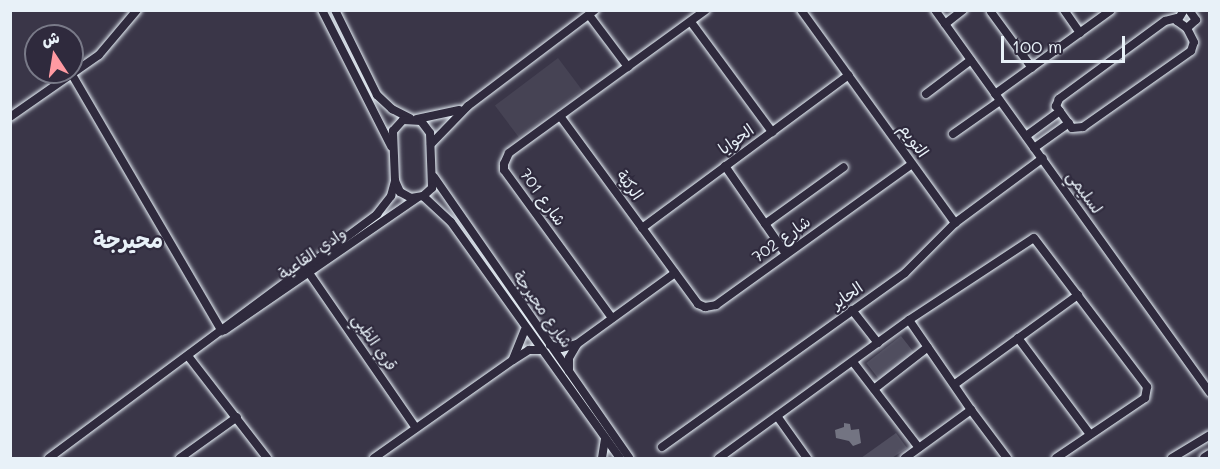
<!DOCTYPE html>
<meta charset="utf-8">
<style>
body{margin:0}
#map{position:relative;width:1220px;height:469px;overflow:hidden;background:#3a3648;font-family:Mali,"Playpen Sans Arabic",sans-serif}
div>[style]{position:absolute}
.built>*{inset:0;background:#464354;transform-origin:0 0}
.green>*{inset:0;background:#504e5f;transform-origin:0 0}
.water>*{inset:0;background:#737482}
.roads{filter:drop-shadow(0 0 2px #e8f1f8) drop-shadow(0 0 2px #e8f1f8)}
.minor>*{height:8px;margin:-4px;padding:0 4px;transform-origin:4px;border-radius:4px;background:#2f2a3d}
.major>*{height:10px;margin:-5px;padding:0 5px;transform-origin:5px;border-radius:5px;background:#2f2a3d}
span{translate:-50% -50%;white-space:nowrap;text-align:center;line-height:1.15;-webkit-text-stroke:4.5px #2f2a3d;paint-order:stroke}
.street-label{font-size:16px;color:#e8f1f8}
.district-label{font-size:22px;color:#e8f1f8;font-weight:700}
.frame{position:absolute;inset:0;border:12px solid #e8f1f8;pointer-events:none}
.north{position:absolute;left:24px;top:24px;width:60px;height:60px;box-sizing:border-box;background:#2f2a3d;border:2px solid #797a88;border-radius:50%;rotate:348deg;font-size:16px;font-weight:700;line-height:24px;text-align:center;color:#e8f1f8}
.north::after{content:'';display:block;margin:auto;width:21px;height:27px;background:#ff9aa2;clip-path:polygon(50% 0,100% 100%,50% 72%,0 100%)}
.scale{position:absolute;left:1001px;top:36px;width:124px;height:27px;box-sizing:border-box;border:3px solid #e8f1f8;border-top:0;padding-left:8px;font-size:18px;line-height:21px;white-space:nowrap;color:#e8f1f8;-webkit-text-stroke:4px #2f2a3d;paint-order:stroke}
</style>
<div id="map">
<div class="built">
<div style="left:558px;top:58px;width:40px;height:79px;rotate:53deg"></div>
</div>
<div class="green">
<div style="left:901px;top:336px;width:23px;height:44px;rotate:52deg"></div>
<div style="clip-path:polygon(896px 433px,907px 448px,892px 458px,861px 458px)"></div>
</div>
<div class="water">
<div style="clip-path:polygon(844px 423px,850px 424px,851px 430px,859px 429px,861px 443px,853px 446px,849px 441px,836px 438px,835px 430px,844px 427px)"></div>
</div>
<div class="roads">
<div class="minor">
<div style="left:322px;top:10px;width:153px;rotate:63.1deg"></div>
<div style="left:335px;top:10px;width:95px;rotate:63.7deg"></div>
<div style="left:377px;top:95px;width:21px;rotate:43deg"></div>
<div style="left:392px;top:109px;width:20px;rotate:27deg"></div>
<div style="left:801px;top:10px;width:263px;rotate:54.1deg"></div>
<div style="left:935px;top:10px;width:471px;rotate:54.3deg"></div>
<div style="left:1064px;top:10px;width:28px;rotate:55deg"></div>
<div style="left:1184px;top:10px;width:13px;rotate:122deg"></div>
<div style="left:1177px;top:21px;width:12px;rotate:35deg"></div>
<div style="left:1187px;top:28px;width:12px;rotate:-42deg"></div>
<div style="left:1196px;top:20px;width:12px;rotate:-125deg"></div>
<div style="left:991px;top:12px;width:69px;rotate:53.8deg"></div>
<div style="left:589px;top:15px;width:65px;rotate:53.1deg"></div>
<div style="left:1177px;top:18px;width:12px;rotate:166deg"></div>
<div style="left:1165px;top:21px;width:132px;rotate:143.7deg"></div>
<div style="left:1059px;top:99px;width:8px;rotate:113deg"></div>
<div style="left:1056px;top:106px;width:27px;rotate:54deg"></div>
<div style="left:1072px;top:128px;width:11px;rotate:-5deg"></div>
<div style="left:1083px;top:127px;width:132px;rotate:-35.1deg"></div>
<div style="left:1191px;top:51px;width:9px;rotate:-72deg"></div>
<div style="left:1194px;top:42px;width:16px;rotate:-117deg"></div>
<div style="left:691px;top:22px;width:137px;rotate:53.6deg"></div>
<div style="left:945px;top:24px;width:23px;rotate:-38deg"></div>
<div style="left:71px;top:73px;width:299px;rotate:59.7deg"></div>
<div style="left:926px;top:94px;width:56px;rotate:-37.1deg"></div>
<div style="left:995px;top:94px;width:143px;rotate:-35.9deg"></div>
<div style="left:560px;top:116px;width:233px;rotate:53.7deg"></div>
<div style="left:698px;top:304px;width:8px;rotate:23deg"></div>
<div style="left:705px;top:307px;width:11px;rotate:-10deg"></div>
<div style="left:716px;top:305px;width:241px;rotate:-35.7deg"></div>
<div style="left:10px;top:117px;width:108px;rotate:-34.9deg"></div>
<div style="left:99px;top:55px;width:59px;rotate:-49.8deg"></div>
<div style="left:417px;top:119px;width:43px;rotate:-12.1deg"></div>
<div style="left:953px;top:134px;width:57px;rotate:-35.1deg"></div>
<div style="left:1026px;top:136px;width:42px;rotate:-36.3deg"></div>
<div style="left:431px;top:144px;width:53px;rotate:-45.8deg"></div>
<div style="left:468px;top:106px;width:159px;rotate:-37.1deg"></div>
<div style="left:1034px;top:148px;width:43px;rotate:-35.5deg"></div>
<div style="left:725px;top:166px;width:107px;rotate:55.3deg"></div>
<div style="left:434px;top:177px;width:342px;rotate:55.2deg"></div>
<div style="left:423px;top:196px;width:38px;rotate:43deg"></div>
<div style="left:451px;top:222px;width:290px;rotate:54.4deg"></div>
<div style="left:765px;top:224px;width:97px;rotate:-35.8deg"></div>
<div style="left:642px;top:228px;width:257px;rotate:-36.5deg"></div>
<div style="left:309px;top:273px;width:188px;rotate:55.4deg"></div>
<div style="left:852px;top:310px;width:42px;rotate:51.8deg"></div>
<div style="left:612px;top:318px;width:183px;rotate:-126.1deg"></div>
<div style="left:504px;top:170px;width:6px;rotate:-90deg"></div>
<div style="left:504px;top:164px;width:12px;rotate:-66deg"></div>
<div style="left:509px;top:153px;width:243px;rotate:-36deg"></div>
<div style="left:909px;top:320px;width:109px;rotate:55.4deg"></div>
<div style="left:225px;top:330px;width:233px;rotate:-34.5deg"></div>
<div style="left:1018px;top:338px;width:119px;rotate:53.2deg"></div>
<div style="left:550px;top:345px;width:11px;rotate:15deg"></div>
<div style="left:561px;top:348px;width:16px;rotate:-14deg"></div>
<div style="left:577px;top:344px;width:121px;rotate:-35.9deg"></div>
<div style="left:188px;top:356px;width:129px;rotate:52.2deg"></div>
<div style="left:513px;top:359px;width:31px;rotate:-68deg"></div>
<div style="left:853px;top:362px;width:108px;rotate:52.5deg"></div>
<div style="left:569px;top:371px;width:13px;rotate:-90deg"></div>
<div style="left:569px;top:358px;width:16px;rotate:-60deg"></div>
<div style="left:955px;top:384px;width:152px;rotate:-35.9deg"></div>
<div style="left:874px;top:389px;width:68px;rotate:-37.9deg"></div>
<div style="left:777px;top:416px;width:52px;rotate:54.5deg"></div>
<div style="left:662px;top:447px;width:299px;rotate:-35.6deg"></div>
<div style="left:905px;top:273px;width:71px;rotate:-45deg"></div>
<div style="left:955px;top:223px;width:109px;rotate:-36.5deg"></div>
<div style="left:49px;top:458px;width:409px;rotate:-36.6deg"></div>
<div style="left:377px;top:214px;width:23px;rotate:-52deg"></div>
<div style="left:391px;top:196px;width:16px;rotate:-75deg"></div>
<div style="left:395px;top:181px;width:50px;rotate:-92.3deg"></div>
<div style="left:393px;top:131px;width:15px;rotate:-48deg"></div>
<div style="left:403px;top:120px;width:18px;rotate:3deg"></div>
<div style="left:421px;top:121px;width:15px;rotate:53deg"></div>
<div style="left:430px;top:133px;width:55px;rotate:87.9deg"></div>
<div style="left:432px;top:188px;width:12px;rotate:138deg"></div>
<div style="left:423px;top:196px;width:12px;rotate:171deg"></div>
<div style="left:411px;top:198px;width:13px;rotate:-151deg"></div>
<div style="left:400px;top:192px;width:12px;rotate:-114deg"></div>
<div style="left:180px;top:458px;width:70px;rotate:-35.7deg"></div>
<div style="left:374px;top:458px;width:170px;rotate:-35.2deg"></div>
<div style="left:513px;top:360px;width:19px;rotate:-32deg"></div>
<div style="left:529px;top:350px;width:11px"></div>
<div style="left:602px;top:458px;width:19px;rotate:-81deg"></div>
<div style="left:719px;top:458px;width:235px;rotate:-36deg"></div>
<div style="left:909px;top:320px;width:149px;rotate:-33.3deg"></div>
<div style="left:1034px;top:238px;width:187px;rotate:52.8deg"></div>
<div style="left:1147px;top:387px;width:11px;rotate:100deg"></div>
<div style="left:1145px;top:398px;width:107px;rotate:146deg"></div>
<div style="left:905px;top:458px;width:82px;rotate:-36deg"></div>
<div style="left:971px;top:410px;width:60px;rotate:53.1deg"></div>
<div style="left:1172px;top:458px;width:44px;rotate:-31.2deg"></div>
</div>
<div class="major">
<div style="left:1205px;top:458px;width:6px;rotate:-31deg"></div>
</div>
</div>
<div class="street-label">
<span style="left:736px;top:139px;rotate:-36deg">الحوايا</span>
<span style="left:914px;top:140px;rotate:54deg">التويم</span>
<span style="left:630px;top:185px;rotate:54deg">الركيّة</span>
<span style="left:1085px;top:192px;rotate:54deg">لسليمي</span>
<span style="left:543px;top:197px;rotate:54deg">شارع 701</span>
<span style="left:781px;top:239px;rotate:-36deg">شارع 702</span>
<span style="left:312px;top:253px;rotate:-35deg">وادي القاعية</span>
<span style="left:847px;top:295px;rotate:-35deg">الحاير</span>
<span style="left:543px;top:309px;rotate:55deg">شارع محيرجة</span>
<span style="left:375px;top:342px;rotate:55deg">قري الظبي</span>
</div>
<div class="district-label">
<span style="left:128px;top:240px">محيرجة</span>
</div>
<div class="frame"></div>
<div class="north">ش</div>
<div class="scale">100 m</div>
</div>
